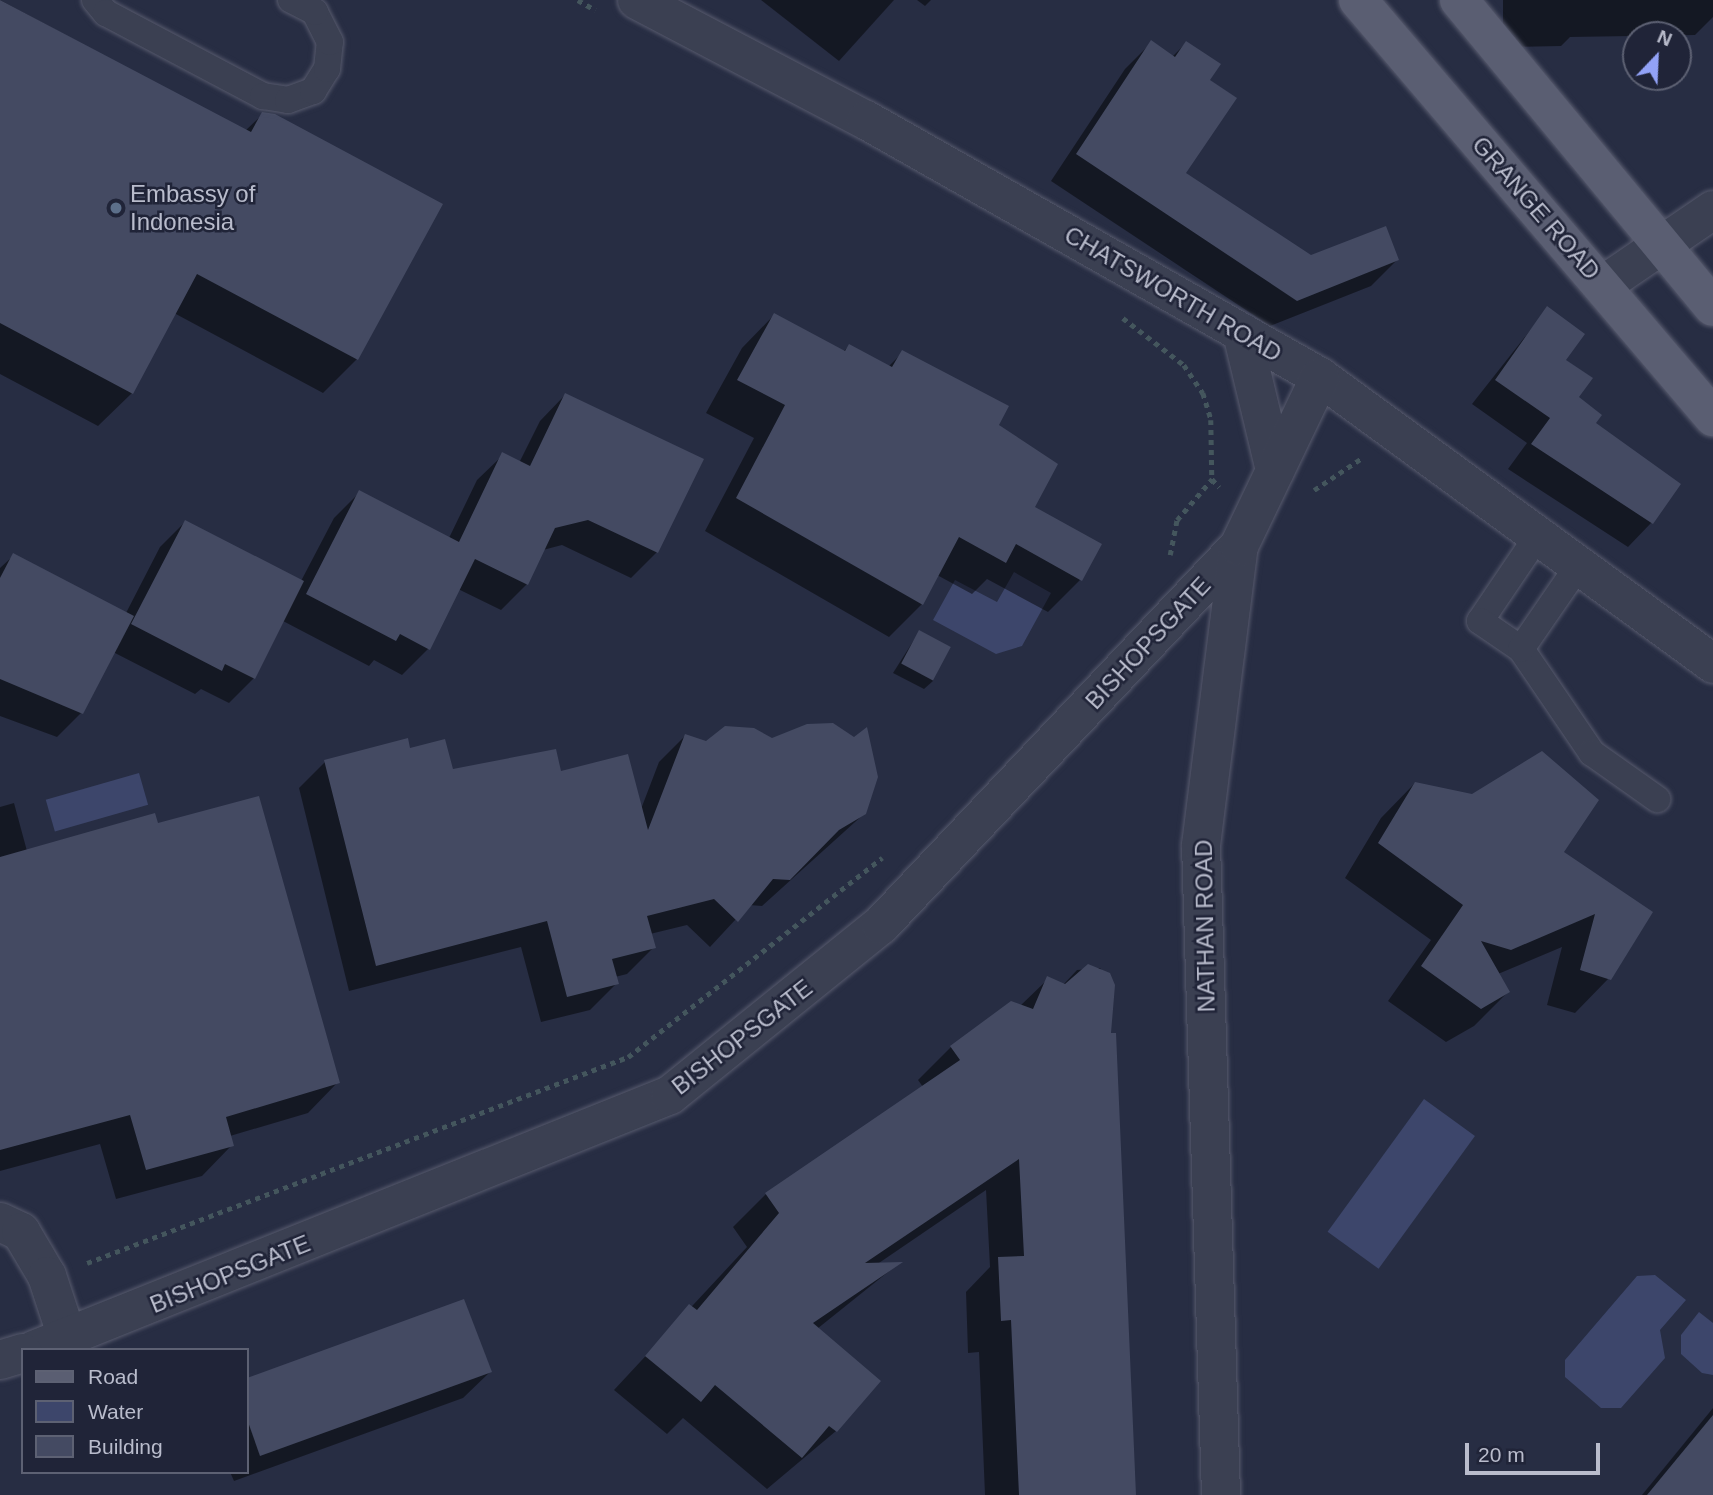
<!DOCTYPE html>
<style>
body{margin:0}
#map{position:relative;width:1713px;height:1495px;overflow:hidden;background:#272d43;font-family:Arial,sans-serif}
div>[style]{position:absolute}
.water>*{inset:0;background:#3d466b;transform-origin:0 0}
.shadow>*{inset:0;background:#0007}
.building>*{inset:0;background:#444a62;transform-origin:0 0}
.path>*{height:4.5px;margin-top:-2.25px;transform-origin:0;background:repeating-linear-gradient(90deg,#44565d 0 5px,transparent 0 10px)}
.roads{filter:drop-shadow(0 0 2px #575a6d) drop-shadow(0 0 2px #575a6d)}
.service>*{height:26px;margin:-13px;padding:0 13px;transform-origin:13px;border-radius:13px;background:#3b4052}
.minor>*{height:38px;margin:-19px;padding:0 19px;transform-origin:19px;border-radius:19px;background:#3b4052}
.primary>*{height:38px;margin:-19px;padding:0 19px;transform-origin:19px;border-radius:19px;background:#5a5e72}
.dots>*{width:19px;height:19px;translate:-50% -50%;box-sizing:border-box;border:4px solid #202438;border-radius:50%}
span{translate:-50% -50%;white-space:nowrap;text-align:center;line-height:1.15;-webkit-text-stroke:5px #202438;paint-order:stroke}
.poi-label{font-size:24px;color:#b9bccc}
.left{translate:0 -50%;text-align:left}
.street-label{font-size:24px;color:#b9bccc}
.legend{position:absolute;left:21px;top:1348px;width:228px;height:126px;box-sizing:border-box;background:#202438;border:2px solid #5d6173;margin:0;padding:9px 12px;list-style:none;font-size:21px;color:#b9bccc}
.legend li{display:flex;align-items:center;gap:14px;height:35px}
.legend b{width:35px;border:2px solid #5d6173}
.north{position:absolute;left:1622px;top:21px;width:70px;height:70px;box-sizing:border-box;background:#202438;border:2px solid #5d6173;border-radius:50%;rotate:23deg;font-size:19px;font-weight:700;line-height:28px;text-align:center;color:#b9bccc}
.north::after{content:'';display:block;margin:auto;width:24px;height:32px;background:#92a2f7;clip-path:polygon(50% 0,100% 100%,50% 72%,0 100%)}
.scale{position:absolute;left:1465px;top:1443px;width:135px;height:32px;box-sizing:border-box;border:4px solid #b9bccc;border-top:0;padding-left:9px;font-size:21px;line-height:24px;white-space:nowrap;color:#b9bccc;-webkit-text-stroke:5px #202438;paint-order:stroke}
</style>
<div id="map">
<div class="water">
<div style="clip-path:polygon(1014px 572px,1051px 593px,1022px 646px,996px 654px,933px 620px,955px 580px,997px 602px)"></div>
<div style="left:139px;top:773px;width:33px;height:97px;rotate:74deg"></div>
<div style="left:1424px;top:1099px;width:63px;height:164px;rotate:36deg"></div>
<div style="clip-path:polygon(1655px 1275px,1686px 1300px,1660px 1330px,1665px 1358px,1621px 1408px,1601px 1408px,1565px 1377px,1565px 1360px,1637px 1276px)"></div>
<div style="clip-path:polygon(1699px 1312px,1713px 1323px,1713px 1375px,1702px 1373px,1681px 1354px,1681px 1335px)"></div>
</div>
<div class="shadow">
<div style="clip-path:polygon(0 0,245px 131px,263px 114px,441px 205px,357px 359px,323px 393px,174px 313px,132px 393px,98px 426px,0 374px)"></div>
<div style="clip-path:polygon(761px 0,894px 0,839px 61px)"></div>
<div style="clip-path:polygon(917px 0,931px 0,925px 6px)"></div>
<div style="clip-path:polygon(1503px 0,1713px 0,1713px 17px,1695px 35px,1570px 37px,1561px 46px,1503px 47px)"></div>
<div style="clip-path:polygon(1151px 43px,1172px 57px,1186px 43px,1208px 81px,1184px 174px,1311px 257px,1397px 260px,1371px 286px,1270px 326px,1051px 181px,1125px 69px)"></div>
<div style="clip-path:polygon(1547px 309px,1576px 398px,1652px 522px,1628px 547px,1508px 469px,1527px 443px,1472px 404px)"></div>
<div style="clip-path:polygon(774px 315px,843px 352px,849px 346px,888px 367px,903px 352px,997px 425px,1033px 508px,1080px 580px,1048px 612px,987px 579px,972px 594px,937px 575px,922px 604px,889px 637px,705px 531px,754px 438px,706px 413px,742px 348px)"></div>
<div style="clip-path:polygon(565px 395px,657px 552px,631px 578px,562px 545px,543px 550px,527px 584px,501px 610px,458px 589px,428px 649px,402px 675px,374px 660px,369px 666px,283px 621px,254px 678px,229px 703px,201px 689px,195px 694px,113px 652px,82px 712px,57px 737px,0 716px,0 568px,13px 556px,126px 613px,160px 547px,185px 522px,301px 581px,334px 518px,360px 492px,449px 538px,477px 480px,503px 455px,519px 463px,540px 421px)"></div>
<div style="clip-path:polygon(919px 632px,933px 681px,924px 689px,893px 673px)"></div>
<div style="clip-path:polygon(685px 736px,865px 813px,762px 906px,749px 905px,710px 947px,687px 925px,650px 934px,654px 947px,627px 974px,615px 977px,617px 983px,590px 1010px,541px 1022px,521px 947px,349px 991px,299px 788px,325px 762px,409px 750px,452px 771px,560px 773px,641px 809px,659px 762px)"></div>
<div style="clip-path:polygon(1415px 783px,1650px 913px,1609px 978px,1575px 1013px,1547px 1005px,1562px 947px,1498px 974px,1508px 992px,1474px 1026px,1446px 1042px,1388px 1001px,1431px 940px,1345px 878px,1381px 818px)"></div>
<div style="clip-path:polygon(14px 803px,27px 851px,157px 825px,338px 1082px,308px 1113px,230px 1136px,232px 1145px,202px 1176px,116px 1199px,100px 1144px,0 1171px,0 807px)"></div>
<div style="clip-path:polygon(1100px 968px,1113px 986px,1109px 1035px,1135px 1495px,985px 1495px,979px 1352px,968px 1353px,966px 1292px,990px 1267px,986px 1190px,876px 1265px,898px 1264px,817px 1329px,836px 1431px,767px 1489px,683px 1418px,667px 1434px,614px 1390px,747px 1247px,733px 1227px,766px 1194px,923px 1087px,918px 1080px,951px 1047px,1012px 1003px,1020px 1006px,1048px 979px,1063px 985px,1077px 970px)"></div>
<div style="clip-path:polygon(463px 1301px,490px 1372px,463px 1398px,234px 1481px,230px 1472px,247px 1472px,247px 1380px)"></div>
<div style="clip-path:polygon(1713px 1408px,1713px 1495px,1642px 1495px)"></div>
</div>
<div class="building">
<div style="clip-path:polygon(0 0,251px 132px,262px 112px,275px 114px,443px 204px,358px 360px,197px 274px,133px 394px,0 323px)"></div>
<div style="clip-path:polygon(1151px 40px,1175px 57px,1186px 41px,1221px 64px,1210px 80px,1237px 98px,1186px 173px,1311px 255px,1386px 226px,1399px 260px,1297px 301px,1076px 154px)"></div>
<div style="clip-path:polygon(1547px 306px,1585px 334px,1566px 360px,1593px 378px,1579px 397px,1602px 415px,1596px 423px,1681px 484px,1653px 524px,1531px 444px,1550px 418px,1495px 380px)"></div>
<div style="clip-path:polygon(774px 313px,845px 351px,849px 344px,892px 367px,902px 350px,1009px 406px,999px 425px,1058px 464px,1035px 507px,1102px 544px,1082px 581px,1016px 544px,1006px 563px,959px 537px,923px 605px,736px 498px,785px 405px,737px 380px)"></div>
<div style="clip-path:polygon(565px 393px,704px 459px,658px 553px,588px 520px,555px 528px,528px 585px,475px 559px,430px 650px,400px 634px,396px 641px,306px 594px,359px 490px,459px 542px,502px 452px,530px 466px)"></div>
<div style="clip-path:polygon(185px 520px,304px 581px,255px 679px,225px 664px,222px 671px,131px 624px)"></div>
<div style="clip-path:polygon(13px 553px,134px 616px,83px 714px,0 679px,0 578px)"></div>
<div style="left:919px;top:630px;width:36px;height:38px;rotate:28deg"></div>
<div style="clip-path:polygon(833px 723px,854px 737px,867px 727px,878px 777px,866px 814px,839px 830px,790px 880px,773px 879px,738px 922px,714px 899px,647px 916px,656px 948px,612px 959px,619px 984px,567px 997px,547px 921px,376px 966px,324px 760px,408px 738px,410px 748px,445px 739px,453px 769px,556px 749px,561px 771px,628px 754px,648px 830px,685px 734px,706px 741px,725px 726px,754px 728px,772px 738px,807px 724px)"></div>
<div style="clip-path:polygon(1542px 751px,1599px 800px,1564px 852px,1653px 912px,1611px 980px,1580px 970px,1595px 914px,1511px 950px,1481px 941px,1510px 992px,1481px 1009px,1421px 966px,1463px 905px,1378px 843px,1415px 782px,1472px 794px)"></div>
<div style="clip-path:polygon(259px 796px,340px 1083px,226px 1117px,234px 1146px,146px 1170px,130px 1115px,0 1150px,0 857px,155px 813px,158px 823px)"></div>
<div style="clip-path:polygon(1088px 964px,1110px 973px,1115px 985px,1111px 1033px,1116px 1033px,1136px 1495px,1019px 1495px,1011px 1320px,1001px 1321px,998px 1257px,1024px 1256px,1019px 1159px,865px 1263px,903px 1262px,813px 1323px,881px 1381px,837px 1432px,829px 1426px,802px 1458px,715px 1385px,701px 1402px,645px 1356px,689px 1304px,697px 1310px,779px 1213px,765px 1193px,960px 1060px,950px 1046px,1011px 1001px,1033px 1009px,1047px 976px,1065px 984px)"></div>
<div style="clip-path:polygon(464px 1299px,492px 1372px,260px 1456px,247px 1419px,247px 1378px)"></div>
<div style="clip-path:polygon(1713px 1415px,1713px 1495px,1647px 1495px)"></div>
</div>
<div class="path">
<div style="left:578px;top:0;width:20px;rotate:30deg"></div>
<div style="left:1123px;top:318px;width:77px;rotate:37.6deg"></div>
<div style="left:1184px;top:365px;width:34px;rotate:56deg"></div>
<div style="left:1203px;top:393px;width:28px;rotate:73deg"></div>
<div style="left:1211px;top:420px;width:59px;rotate:89deg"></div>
<div style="left:1212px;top:479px;width:11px;rotate:49deg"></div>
<div style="left:1314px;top:490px;width:58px;rotate:-33.7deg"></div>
<div style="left:1170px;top:555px;width:36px;rotate:-79deg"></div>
<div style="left:1177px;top:520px;width:54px;rotate:-49.5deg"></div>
<div style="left:87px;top:1263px;width:579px;rotate:-20.85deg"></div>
<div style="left:628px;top:1057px;width:323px;rotate:-38.1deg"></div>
</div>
<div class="roads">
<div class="service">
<div style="left:95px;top:0;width:17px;rotate:50deg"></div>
<div style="left:106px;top:13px;width:178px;rotate:27.9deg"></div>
<div style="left:263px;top:96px;width:25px;rotate:9deg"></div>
<div style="left:288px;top:100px;width:27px;rotate:-20deg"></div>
<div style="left:313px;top:91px;width:26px;rotate:-58deg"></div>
<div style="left:327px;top:69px;width:27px;rotate:-84deg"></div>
<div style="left:330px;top:42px;width:34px;rotate:-117deg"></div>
<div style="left:315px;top:12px;width:27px;rotate:-153deg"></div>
<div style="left:1539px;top:534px;width:105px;rotate:124.1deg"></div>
<div style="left:1480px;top:621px;width:50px;rotate:34.3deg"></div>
<div style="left:1521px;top:649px;width:126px;rotate:55.7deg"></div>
<div style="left:1592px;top:753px;width:80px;rotate:35.3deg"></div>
<div style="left:1521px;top:649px;width:104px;rotate:-55.5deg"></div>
</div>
<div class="minor">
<div style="left:637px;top:0;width:259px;rotate:27.7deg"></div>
<div style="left:866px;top:120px;width:522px;rotate:29.51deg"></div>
<div style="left:1320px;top:377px;width:487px;rotate:36.1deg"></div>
<div style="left:1603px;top:285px;width:133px;rotate:-34.3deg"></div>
<div style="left:1242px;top:333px;width:141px;rotate:76.5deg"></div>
<div style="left:0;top:1222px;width:23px;rotate:25deg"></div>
<div style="left:21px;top:1232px;width:51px;rotate:59.4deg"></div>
<div style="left:47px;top:1276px;width:67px;rotate:71.8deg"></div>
<div style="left:34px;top:1350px;width:685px;rotate:-21.85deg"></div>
<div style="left:670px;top:1095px;width:271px;rotate:-38.9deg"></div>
<div style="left:881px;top:925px;width:521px;rotate:-46.63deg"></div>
<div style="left:0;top:1360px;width:24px;rotate:-17deg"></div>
<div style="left:1221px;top:1495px;width:650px;rotate:-91.76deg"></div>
<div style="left:1201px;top:845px;width:301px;rotate:-82.8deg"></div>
<div style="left:1239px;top:546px;width:187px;rotate:-64.4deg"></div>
</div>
<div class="primary">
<div style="left:1358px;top:0;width:548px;rotate:49.59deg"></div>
<div style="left:1459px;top:0;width:398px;rotate:50.4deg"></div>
</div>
</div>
<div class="dots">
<div style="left:116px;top:208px;background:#5c6f8a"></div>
</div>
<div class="poi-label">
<span class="left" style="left:130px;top:208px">Embassy of<br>Indonesia</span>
</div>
<div class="street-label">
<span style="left:1536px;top:208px;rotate:49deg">GRANGE ROAD</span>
<span style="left:1173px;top:294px;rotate:30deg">CHATSWORTH ROAD</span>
<span style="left:1148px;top:643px;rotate:-47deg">BISHOPSGATE</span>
<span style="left:1205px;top:926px;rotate:-91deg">NATHAN ROAD</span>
<span style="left:742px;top:1037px;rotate:-38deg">BISHOPSGATE</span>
<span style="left:230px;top:1274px;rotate:-22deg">BISHOPSGATE</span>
</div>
<ul class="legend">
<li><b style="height:9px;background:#5a5e72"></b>Road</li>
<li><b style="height:19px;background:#3d466b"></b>Water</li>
<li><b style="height:19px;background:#444a62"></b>Building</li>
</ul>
<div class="north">N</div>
<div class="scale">20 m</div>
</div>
